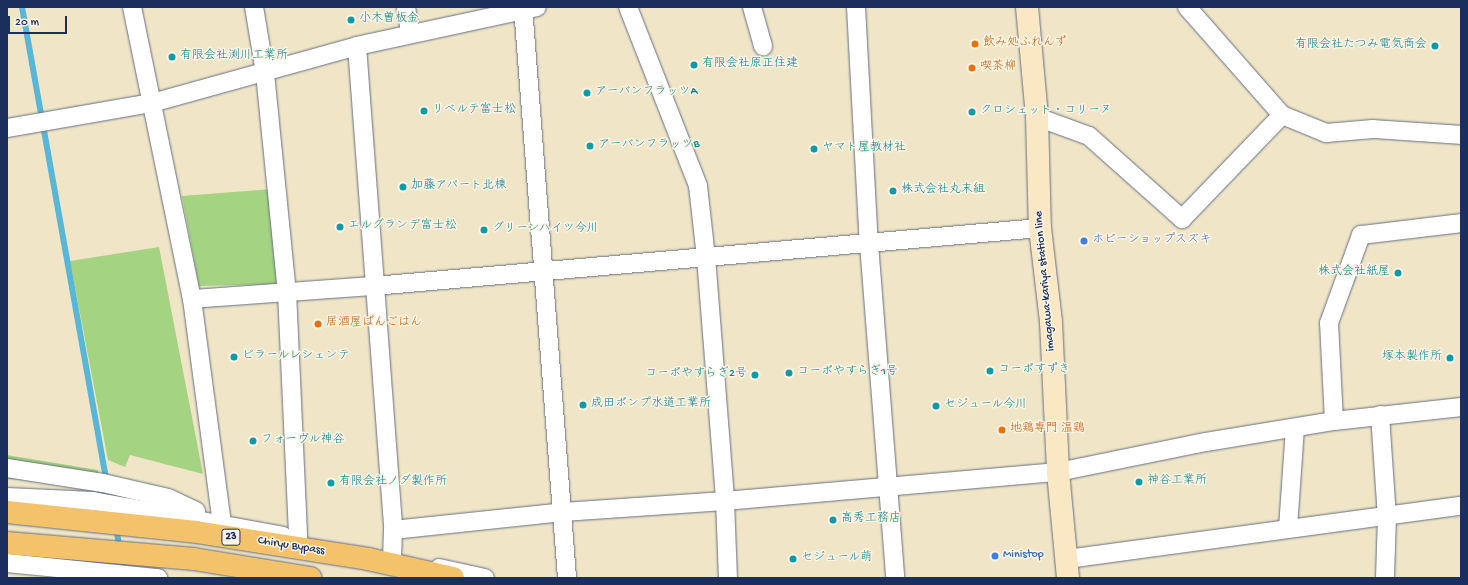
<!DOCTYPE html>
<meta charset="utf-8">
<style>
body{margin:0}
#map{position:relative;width:1468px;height:585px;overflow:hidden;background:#f0e6c7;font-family:"Gochi Hand","Klee One",sans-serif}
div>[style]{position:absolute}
.green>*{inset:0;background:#a4d381}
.stream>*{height:6px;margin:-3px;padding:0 3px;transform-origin:3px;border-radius:3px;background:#58b7d6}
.roads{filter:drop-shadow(0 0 1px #666f83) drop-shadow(0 0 1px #666f83)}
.minor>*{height:18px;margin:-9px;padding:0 9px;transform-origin:9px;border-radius:9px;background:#fff}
.secondary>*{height:22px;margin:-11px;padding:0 11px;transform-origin:11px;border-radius:11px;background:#fae7c3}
.trunk>*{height:22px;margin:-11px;padding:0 11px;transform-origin:11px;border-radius:11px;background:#f3c26a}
.dots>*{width:11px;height:11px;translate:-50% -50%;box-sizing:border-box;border:2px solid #fcf5e5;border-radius:50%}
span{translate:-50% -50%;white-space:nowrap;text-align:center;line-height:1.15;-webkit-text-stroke:3px #fcf5e5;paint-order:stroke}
.shield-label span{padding:1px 3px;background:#fcf5e5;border:1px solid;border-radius:3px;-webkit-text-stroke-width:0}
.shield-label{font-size:11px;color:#1b2f5e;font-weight:700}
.culture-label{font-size:12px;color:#0d838f}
.left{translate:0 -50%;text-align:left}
.right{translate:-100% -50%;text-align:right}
.food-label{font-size:12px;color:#c56008}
.shop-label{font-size:12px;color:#366cbe}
.street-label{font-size:12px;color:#1b2f5e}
.frame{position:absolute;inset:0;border:8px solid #1b2f5e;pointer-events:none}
.scale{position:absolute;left:8px;top:16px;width:59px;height:18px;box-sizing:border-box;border:2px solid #1b2f5e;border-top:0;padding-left:5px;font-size:12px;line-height:14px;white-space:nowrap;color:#1b2f5e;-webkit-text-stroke:3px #fcf5e5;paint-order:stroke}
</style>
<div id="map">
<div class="green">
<div style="clip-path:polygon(274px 189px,284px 284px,199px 286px,182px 196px)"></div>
<div style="clip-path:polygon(159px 247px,203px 474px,130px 455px,125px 467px,108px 460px,70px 261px)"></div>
<div style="clip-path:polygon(7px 455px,98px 470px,99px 484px,7px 479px)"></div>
</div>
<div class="stream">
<div style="left:22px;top:7px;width:483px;rotate:79.9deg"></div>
<div style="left:116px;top:528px;width:45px;rotate:79.7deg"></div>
</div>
<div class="roads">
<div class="minor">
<div style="left:132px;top:7px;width:298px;rotate:78.4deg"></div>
<div style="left:192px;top:299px;width:226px;rotate:82.4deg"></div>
<div style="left:254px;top:7px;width:67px;rotate:80.5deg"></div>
<div style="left:265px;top:73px;width:220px;rotate:84.3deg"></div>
<div style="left:287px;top:292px;width:246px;rotate:87.4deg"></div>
<div style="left:406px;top:7px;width:26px;rotate:81deg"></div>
<div style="left:523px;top:7px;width:573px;rotate:85.59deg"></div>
<div style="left:628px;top:7px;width:192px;rotate:68.6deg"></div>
<div style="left:698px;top:186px;width:71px;rotate:83.6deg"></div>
<div style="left:706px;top:257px;width:245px;rotate:85.5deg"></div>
<div style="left:725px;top:501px;width:77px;rotate:87.8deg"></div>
<div style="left:752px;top:7px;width:41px;rotate:74.2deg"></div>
<div style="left:856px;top:7px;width:237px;rotate:86.9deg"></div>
<div style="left:869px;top:244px;width:335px;rotate:85.5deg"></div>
<div style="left:1187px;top:7px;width:144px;rotate:48.7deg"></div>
<div style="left:1282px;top:115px;width:48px;rotate:22.2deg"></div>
<div style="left:1326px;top:133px;width:47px;rotate:-4.9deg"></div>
<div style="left:1373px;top:129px;width:88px;rotate:3.9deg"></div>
<div style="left:357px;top:46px;width:485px;rotate:85.7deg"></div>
<div style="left:393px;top:530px;width:28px;rotate:92deg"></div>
<div style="left:1037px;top:117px;width:55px;rotate:20.1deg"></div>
<div style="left:1089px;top:136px;width:125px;rotate:41.7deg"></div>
<div style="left:1182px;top:219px;width:144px;rotate:-46.1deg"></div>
<div style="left:7px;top:128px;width:147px;rotate:-9.8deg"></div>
<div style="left:152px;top:103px;width:213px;rotate:-15.5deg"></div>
<div style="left:357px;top:46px;width:184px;rotate:-12.2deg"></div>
<div style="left:192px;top:299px;width:182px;rotate:-4.1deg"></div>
<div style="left:374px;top:286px;width:669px;rotate:-4.98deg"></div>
<div style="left:1380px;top:415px;width:102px;rotate:86.1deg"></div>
<div style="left:1387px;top:517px;width:61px;rotate:91.9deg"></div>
<div style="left:1334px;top:421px;width:98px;rotate:-92.9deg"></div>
<div style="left:1329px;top:323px;width:94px;rotate:-70deg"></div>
<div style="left:1361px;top:235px;width:101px;rotate:-6.8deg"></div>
<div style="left:7px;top:468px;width:97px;rotate:8.9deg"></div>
<div style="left:103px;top:483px;width:67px;rotate:13deg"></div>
<div style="left:168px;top:498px;width:31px;rotate:25deg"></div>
<div style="left:7px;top:497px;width:86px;rotate:2.7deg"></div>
<div style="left:93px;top:501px;width:193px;rotate:10.4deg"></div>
<div style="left:1288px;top:528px;width:100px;rotate:-86deg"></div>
<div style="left:393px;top:530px;width:171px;rotate:-6deg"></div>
<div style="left:563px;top:512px;width:162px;rotate:-3.9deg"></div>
<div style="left:725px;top:501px;width:334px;rotate:-5deg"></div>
<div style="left:1058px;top:472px;width:151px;rotate:-11.5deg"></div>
<div style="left:1206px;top:442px;width:130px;rotate:-9.3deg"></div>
<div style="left:1334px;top:421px;width:128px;rotate:-6.3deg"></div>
<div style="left:1067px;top:559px;width:398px;rotate:-7.7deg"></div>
<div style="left:7px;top:563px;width:152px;rotate:5.7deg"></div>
<div style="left:439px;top:568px;width:47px;rotate:12.3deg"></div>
</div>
<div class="secondary">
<div style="left:1027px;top:7px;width:110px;rotate:84.8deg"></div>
<div style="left:1037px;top:117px;width:111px;rotate:88.5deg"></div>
<div style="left:1040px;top:228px;width:95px;rotate:83.3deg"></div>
<div style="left:1051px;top:322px;width:150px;rotate:87.3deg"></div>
<div style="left:1058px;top:472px;width:106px;rotate:84.6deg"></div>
</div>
<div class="trunk">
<div style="left:7px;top:512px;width:190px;rotate:6deg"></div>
<div style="left:196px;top:532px;width:174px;rotate:8.9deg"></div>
<div style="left:368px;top:559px;width:87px;rotate:12.6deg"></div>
<div style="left:7px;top:543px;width:188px;rotate:4.9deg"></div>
<div style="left:194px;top:559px;width:118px;rotate:9.3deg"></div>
</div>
</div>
<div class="dots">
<div style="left:351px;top:20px;background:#0f9aa8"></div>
<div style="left:975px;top:44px;background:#e8710a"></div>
<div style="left:1435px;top:46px;background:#0f9aa8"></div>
<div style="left:172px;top:57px;background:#0f9aa8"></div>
<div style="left:694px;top:65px;background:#0f9aa8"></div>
<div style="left:972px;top:68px;background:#e8710a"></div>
<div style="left:587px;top:93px;background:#0f9aa8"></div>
<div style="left:424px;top:111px;background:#0f9aa8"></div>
<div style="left:972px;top:112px;background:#0f9aa8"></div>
<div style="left:590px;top:146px;background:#0f9aa8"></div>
<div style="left:814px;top:149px;background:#0f9aa8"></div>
<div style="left:403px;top:187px;background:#0f9aa8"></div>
<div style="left:893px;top:191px;background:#0f9aa8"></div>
<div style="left:340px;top:227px;background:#0f9aa8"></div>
<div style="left:484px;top:230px;background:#0f9aa8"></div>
<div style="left:1084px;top:241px;background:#3f7fe0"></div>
<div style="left:1398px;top:273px;background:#0f9aa8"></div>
<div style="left:318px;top:324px;background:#e8710a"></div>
<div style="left:234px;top:357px;background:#0f9aa8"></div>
<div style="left:1450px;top:358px;background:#0f9aa8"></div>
<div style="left:990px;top:371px;background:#0f9aa8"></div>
<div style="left:789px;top:373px;background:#0f9aa8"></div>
<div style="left:755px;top:375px;background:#0f9aa8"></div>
<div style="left:583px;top:405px;background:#0f9aa8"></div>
<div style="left:936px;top:406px;background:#0f9aa8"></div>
<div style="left:1002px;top:430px;background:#e8710a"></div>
<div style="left:253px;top:441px;background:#0f9aa8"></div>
<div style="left:1139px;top:482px;background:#0f9aa8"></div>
<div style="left:331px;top:483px;background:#0f9aa8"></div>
<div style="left:833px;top:520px;background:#0f9aa8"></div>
<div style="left:995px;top:556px;background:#3f7fe0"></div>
<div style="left:793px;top:559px;background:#0f9aa8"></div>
</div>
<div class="shield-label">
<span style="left:231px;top:537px">23</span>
</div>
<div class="culture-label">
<span class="left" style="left:359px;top:20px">小木曽板金</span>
<span class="right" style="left:1427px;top:46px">有限会社たつみ電気商会</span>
<span class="left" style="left:180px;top:57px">有限会社渕川工業所</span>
<span class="left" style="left:702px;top:65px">有限会社原正住建</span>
<span class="left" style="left:595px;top:93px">アーバンフラッツA</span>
<span class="left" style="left:432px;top:111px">リベルテ富士松</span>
<span class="left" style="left:980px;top:112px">クロシェット・コリーヌ</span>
<span class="left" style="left:598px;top:146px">アーバンフラッツB</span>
<span class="left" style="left:822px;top:149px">ヤマト屋教材社</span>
<span class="left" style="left:411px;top:187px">加藤アパート北棟</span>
<span class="left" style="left:901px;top:191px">株式会社丸末組</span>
<span class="left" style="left:348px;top:227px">エルグランデ富士松</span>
<span class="left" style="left:492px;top:230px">グリーンハイツ今川</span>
<span class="right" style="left:1390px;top:273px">株式会社紙屋</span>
<span class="left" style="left:242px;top:357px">ピラールレシェンテ</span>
<span class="right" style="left:1442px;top:358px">塚本製作所</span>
<span class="left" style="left:998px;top:371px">コーポすずき</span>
<span class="left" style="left:797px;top:373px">コーポやすらぎ1号</span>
<span class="right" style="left:747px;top:375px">コーポやすらぎ2号</span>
<span class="left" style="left:591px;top:405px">成田ポンプ水道工業所</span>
<span class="left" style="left:944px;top:406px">セジュール今川</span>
<span class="left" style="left:261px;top:441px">フォーヴル神谷</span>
<span class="left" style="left:1147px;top:482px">神谷工業所</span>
<span class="left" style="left:339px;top:483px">有限会社ノダ製作所</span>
<span class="left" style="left:841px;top:520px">高秀工務店</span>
<span class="left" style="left:801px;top:559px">セジュール萌</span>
</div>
<div class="food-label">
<span class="left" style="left:983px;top:44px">飲み処ふれんず</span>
<span class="left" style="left:980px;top:68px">喫茶柳</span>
<span class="left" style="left:326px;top:324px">居酒屋ばんごはん</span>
<span class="left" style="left:1010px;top:430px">地鶏専門 温鶏</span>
</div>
<div class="shop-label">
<span class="left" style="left:1092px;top:241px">ホビーショップスズキ</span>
<span class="left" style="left:1003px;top:556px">Ministop</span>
</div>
<div class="street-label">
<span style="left:1046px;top:281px;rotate:-95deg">imagawa-kariya station line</span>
<span style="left:291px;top:547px;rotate:9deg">Chiryu Bypass</span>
</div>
<div class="frame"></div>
<div class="scale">20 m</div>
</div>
